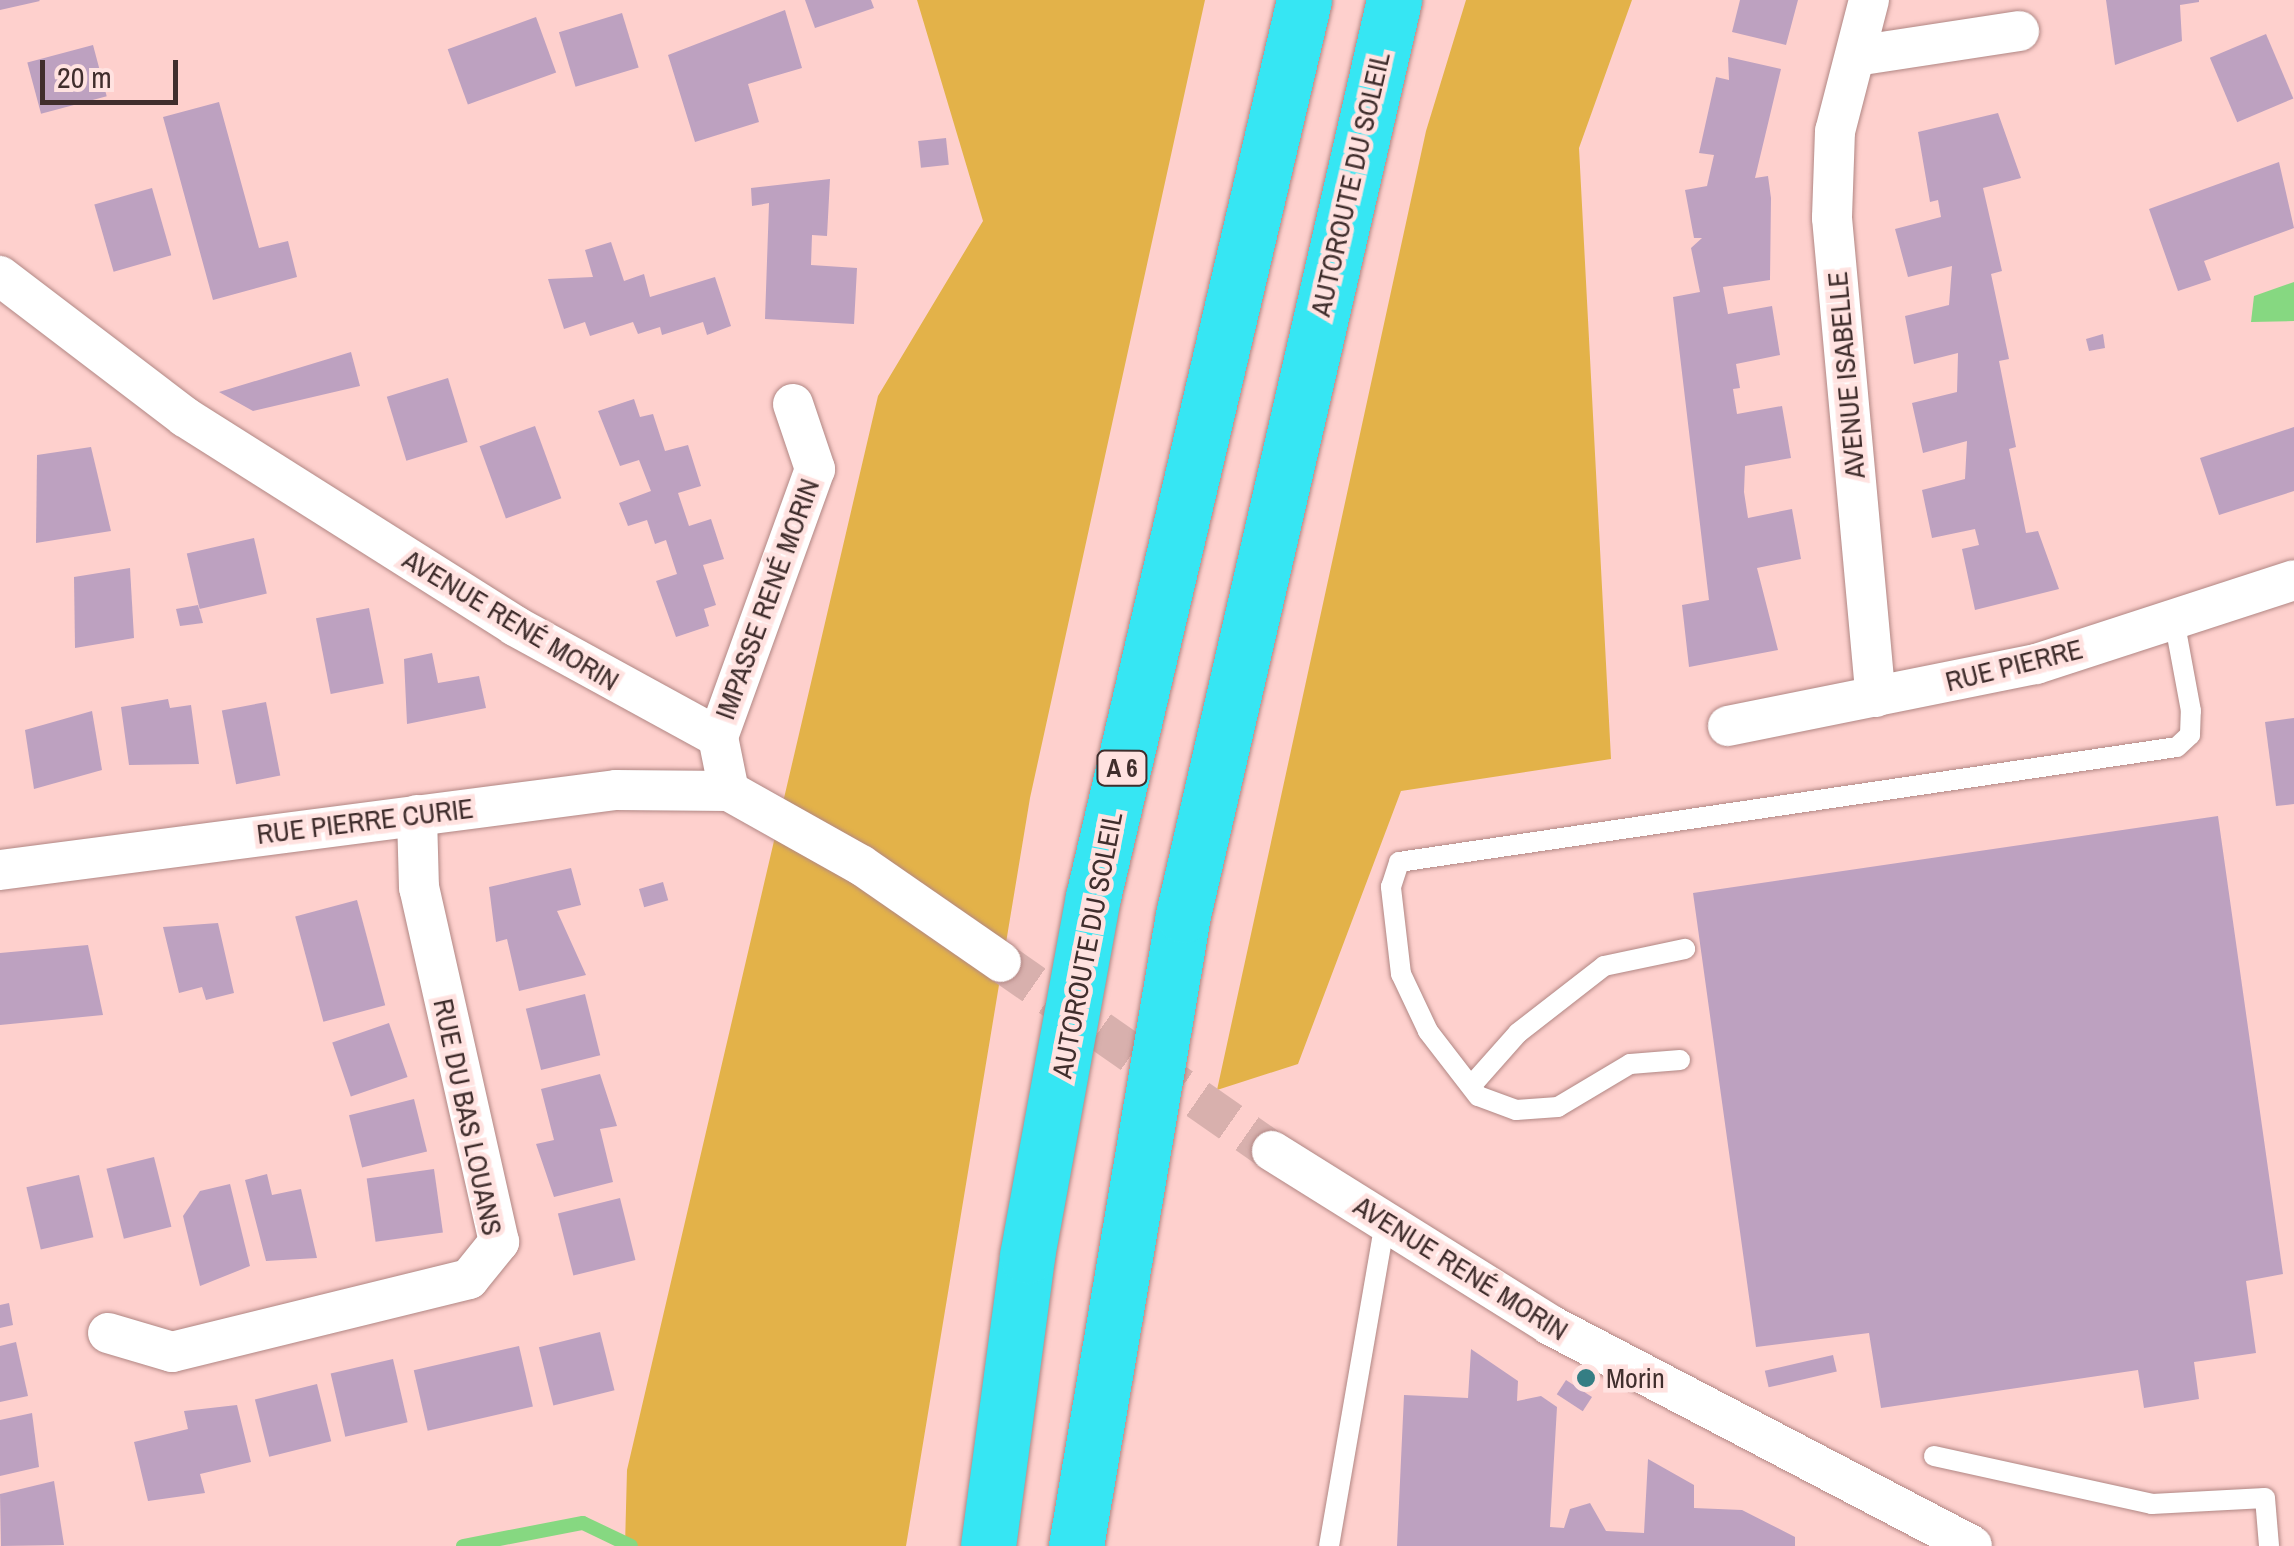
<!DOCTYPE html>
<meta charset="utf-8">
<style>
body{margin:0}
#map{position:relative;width:2294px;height:1546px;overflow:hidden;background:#fed0cd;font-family:"Archivo Narrow",sans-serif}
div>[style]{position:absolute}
.green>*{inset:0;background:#e3b249}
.water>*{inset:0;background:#86d881}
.stream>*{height:14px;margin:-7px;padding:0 7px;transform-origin:7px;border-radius:7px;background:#86d881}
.building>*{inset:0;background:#bda1c0;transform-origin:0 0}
.street-tunnel>*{height:40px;margin-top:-20px;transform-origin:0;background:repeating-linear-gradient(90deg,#d8b0ad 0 40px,transparent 0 60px)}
.roads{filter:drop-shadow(0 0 2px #b18784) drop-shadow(0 0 2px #b18784)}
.lane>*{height:20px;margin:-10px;padding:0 10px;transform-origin:10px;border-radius:10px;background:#fff}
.street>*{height:40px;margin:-20px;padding:0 20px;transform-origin:20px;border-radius:20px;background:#fff}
.highway>*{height:55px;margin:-27.5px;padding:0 27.5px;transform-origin:27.5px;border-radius:27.5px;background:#36e6f3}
.dots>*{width:28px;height:28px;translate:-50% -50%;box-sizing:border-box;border:5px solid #ffe2e0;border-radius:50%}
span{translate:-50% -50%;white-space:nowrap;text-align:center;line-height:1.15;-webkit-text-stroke:9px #ffe2e0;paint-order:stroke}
.shield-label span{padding:2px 8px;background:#ffe2e0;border:2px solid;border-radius:8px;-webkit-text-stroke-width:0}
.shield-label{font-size:25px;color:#402e2d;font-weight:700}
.street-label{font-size:28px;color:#402e2d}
.poi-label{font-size:28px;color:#402e2d}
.left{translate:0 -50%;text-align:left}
.scale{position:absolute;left:40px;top:60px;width:138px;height:45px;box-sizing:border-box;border:5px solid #402e2d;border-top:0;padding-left:12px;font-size:30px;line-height:35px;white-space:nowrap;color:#402e2d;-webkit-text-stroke:8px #ffe2e0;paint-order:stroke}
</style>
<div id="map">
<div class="green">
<div style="clip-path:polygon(917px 0,1205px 0,1030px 798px,906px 1546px,625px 1546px,627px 1470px,878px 396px,983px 221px)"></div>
<div style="clip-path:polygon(1466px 0,1632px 0,1579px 148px,1611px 759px,1401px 791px,1298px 1064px,1217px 1090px,1426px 131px)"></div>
</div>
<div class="water">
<div style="clip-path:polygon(2294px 282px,2294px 321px,2251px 322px,2254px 296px)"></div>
</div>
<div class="stream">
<div style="left:463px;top:1546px;width:122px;rotate:-10.9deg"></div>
<div style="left:583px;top:1523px;width:53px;rotate:25.6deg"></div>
</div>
<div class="building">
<div style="clip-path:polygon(0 0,39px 0,40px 1px,0 10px)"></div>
<div style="clip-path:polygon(805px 0,871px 0,874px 8px,815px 28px)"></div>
<div style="clip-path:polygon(1740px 0,1798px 0,1786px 45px,1732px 32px)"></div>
<div style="clip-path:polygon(2106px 0,2199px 0,2199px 2px,2180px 5px,2182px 41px,2115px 65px)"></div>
<div style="clip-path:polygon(785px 10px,802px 68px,748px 84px,759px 122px,695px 142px,668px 55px)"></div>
<div style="left:622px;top:13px;width:57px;height:66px;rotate:73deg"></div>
<div style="left:536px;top:17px;width:59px;height:94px;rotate:70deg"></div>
<div style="left:2266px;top:34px;width:70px;height:61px;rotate:67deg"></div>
<div style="left:93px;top:45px;width:53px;height:68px;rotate:75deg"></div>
<div style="clip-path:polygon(1728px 57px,1781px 69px,1755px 178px,1768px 176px,1771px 198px,1770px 280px,1723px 287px,1728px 314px,1772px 306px,1780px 355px,1736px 364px,1740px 388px,1733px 389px,1737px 414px,1782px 406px,1791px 458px,1745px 466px,1744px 492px,1748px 518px,1792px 509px,1801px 559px,1757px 568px,1778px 650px,1689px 667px,1682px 605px,1709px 600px,1673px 297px,1700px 292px,1691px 248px,1702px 238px,1694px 238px,1685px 190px,1707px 186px,1714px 155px,1699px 153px,1716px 77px,1729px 80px)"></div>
<div style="clip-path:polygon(219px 102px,259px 248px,288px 241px,297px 277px,213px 300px,163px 117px)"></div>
<div style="clip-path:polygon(1998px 113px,2021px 178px,1983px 188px,2002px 271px,1991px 274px,2009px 359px,1999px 361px,2016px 447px,2009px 449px,2026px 533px,2038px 531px,2059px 589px,1975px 610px,1962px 549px,1979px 545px,1975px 529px,1932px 538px,1922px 490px,1965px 479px,1967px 441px,1923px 453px,1912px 403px,1957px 392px,1958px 353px,1914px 364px,1905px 316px,1949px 305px,1952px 266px,1908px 277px,1895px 229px,1941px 217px,1938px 200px,1930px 202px,1918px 132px)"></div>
<div style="left:946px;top:138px;width:27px;height:28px;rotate:84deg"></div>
<div style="clip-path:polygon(2279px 162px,2294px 228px,2204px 261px,2211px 280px,2178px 291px,2149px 209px)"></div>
<div style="clip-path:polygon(830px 179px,827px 236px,812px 235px,811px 265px,857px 268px,854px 324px,765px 319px,769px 203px,752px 206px,751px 188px)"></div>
<div style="left:152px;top:188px;width:70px;height:60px;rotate:74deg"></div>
<div style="clip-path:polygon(611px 242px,624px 281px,644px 274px,650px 297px,715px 277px,731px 326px,707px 335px,703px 322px,662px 335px,660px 327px,638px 334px,633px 322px,590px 336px,585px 322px,564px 329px,548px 279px,593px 277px,585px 250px)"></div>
<div style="clip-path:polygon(2103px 334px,2105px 348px,2089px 351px,2086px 339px)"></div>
<div style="clip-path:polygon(351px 352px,360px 386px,253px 411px,219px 392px)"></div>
<div style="left:448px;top:378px;width:67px;height:64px;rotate:73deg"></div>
<div style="clip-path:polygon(634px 399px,640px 417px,653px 414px,665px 451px,688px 445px,701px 486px,678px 493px,689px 526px,711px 519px,724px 559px,703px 565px,716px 605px,704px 609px,709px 626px,676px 637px,656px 581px,677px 574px,666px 540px,655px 544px,647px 520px,628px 526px,619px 503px,651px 491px,639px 460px,620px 466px,598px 411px)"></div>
<div style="left:535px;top:426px;width:77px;height:59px;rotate:70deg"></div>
<div style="clip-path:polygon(2294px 427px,2294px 491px,2219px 515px,2200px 458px)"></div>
<div style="clip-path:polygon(91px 447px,111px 531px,36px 543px,37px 455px)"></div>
<div style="left:254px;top:538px;width:57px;height:69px;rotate:77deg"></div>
<div style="clip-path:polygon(130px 568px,134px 638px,75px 648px,74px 577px)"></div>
<div style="clip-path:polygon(198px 605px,203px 623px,180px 626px,176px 609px)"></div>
<div style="left:369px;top:608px;width:77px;height:54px;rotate:79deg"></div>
<div style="clip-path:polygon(432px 653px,438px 683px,479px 676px,486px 708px,407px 724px,404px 659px)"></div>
<div style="clip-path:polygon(168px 699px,170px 708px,191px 705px,199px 764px,129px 765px,121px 707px)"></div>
<div style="left:266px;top:702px;width:75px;height:45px;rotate:79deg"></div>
<div style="clip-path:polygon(92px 711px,102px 770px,34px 789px,25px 730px)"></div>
<div style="clip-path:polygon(2294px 718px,2294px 804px,2276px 806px,2265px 722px)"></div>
<div style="clip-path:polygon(2218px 816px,2283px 1274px,2246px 1281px,2256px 1353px,2194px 1362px,2199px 1399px,2144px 1408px,2138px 1370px,1881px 1408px,1869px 1333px,1756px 1347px,1693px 893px)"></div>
<div style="clip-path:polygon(571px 868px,581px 905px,557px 911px,586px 975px,519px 991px,507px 939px,496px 942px,489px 887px)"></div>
<div style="left:663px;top:882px;width:19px;height:25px;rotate:74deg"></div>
<div style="left:357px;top:900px;width:109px;height:64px;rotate:75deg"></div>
<div style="clip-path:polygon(218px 923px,234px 993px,206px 1000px,202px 987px,179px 993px,163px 927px)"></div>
<div style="clip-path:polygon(88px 945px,103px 1015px,0 1025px,0 953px)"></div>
<div style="left:585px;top:994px;width:63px;height:61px;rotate:76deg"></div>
<div style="left:389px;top:1023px;width:57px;height:60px;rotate:71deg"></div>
<div style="clip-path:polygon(600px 1074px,617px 1126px,600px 1129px,613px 1182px,554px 1197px,536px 1144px,554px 1140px,541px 1089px)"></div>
<div style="left:414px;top:1099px;width:54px;height:67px;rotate:76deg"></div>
<div style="left:154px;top:1157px;width:72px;height:49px;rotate:76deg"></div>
<div style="left:434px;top:1169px;width:64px;height:68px;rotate:82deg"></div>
<div style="clip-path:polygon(267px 1174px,272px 1195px,301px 1189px,317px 1258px,266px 1261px,245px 1180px)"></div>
<div style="left:79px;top:1175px;width:64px;height:54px;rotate:77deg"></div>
<div style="clip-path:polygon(230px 1184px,250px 1266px,200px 1286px,183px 1216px,200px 1191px)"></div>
<div style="left:620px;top:1198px;width:64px;height:64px;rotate:76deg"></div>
<div style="clip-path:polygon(9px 1303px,13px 1325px,0 1328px,0 1305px)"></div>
<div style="left:600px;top:1332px;width:60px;height:63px;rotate:76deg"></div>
<div style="clip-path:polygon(16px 1342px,28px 1396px,0 1402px,0 1346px)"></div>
<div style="left:519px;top:1346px;width:62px;height:108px;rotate:77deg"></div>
<div style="clip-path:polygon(1471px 1349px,1518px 1381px,1517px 1401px,1541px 1396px,1557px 1407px,1550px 1527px,1564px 1528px,1570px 1509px,1590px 1503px,1606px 1531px,1644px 1533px,1648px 1459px,1694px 1485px,1694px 1508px,1742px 1510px,1795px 1537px,1795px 1546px,1397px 1546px,1404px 1395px,1468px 1398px)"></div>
<div style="left:1833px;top:1355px;width:17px;height:70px;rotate:77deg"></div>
<div style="left:393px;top:1359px;width:65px;height:64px;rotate:77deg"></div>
<div style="left:1566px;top:1380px;width:31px;height:17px;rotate:33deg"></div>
<div style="left:317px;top:1384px;width:59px;height:64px;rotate:76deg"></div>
<div style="clip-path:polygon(237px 1405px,251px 1462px,200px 1474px,205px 1493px,148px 1501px,134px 1442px,188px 1429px,184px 1411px)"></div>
<div style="clip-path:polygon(32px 1413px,39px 1467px,0 1476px,0 1420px)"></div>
<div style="clip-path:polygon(54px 1481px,64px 1545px,1px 1546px,0 1494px)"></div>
</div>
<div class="street-tunnel">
<div style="left:1001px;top:962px;width:330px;rotate:34.9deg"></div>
</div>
<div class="roads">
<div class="lane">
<div style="left:1680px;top:1060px;width:50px;rotate:175.4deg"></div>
<div style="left:1630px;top:1064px;width:84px;rotate:149.2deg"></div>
<div style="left:1558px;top:1107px;width:42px;rotate:175.9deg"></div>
<div style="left:1516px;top:1110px;width:40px;rotate:-159.8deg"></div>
<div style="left:1478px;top:1096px;width:82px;rotate:-127.6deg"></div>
<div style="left:1428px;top:1031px;width:63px;rotate:-115.3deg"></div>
<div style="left:1401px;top:974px;width:88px;rotate:-96.6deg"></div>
<div style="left:1391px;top:887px;width:26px;rotate:-72deg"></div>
<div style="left:1399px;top:862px;width:786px;rotate:-8.41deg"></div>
<div style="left:2177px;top:747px;width:18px;rotate:-43deg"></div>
<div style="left:2190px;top:735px;width:24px;rotate:-88deg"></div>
<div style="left:2191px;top:711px;width:94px;rotate:-100.5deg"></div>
<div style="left:1471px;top:1086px;width:71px;rotate:-48.4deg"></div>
<div style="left:1518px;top:1033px;width:109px;rotate:-37.9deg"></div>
<div style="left:1604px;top:966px;width:83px;rotate:-11.9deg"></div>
<div style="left:1934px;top:1456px;width:223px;rotate:12.4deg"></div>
<div style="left:2152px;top:1504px;width:113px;rotate:-3deg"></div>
<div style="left:2265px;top:1498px;width:48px;rotate:85.2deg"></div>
<div style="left:1329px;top:1546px;width:329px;rotate:-80.2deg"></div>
</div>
<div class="street">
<div style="left:1869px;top:0;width:135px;rotate:104.5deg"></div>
<div style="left:1835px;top:131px;width:87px;rotate:92deg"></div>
<div style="left:1832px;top:218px;width:481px;rotate:84.8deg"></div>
<div style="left:1856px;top:56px;width:165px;rotate:-8.7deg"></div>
<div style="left:0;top:276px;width:233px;rotate:37.3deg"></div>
<div style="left:185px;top:417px;width:391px;rotate:32.3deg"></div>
<div style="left:515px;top:626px;width:231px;rotate:28.7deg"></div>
<div style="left:793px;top:404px;width:69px;rotate:71.3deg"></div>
<div style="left:815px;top:469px;width:285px;rotate:109.9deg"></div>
<div style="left:718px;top:737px;width:55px;rotate:78.5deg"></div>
<div style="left:729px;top:791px;width:151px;rotate:29.3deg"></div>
<div style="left:861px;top:865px;width:170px;rotate:34.7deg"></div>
<div style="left:1728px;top:726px;width:314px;rotate:-11.4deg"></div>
<div style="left:2036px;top:664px;width:271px;rotate:-18deg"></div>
<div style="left:0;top:870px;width:621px;rotate:-7.4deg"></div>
<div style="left:616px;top:790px;width:113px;rotate:0.5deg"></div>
<div style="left:1272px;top:1151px;width:328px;rotate:32deg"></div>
<div style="left:1550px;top:1325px;width:476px;rotate:27.6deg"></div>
<div style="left:108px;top:1333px;width:67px;rotate:16.5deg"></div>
<div style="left:172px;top:1352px;width:306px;rotate:-13.8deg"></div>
<div style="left:469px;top:1279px;width:48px;rotate:-51deg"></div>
<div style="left:499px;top:1242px;width:363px;rotate:-102.7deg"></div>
<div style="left:419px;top:888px;width:73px;rotate:-91.6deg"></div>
</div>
<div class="highway">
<div style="left:988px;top:1546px;width:293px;rotate:-82.3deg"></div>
<div style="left:1027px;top:1256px;width:365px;rotate:-79.6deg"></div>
<div style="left:1093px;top:897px;width:921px;rotate:-76.76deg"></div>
<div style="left:1076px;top:1546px;width:640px;rotate:-80.38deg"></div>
<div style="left:1183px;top:915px;width:939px;rotate:-77.01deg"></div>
</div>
</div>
<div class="dots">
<div style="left:1586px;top:1378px;background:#357e84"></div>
</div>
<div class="shield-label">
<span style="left:1122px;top:768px">A 6</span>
</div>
<div class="street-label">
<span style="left:1350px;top:184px;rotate:-77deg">AUTOROUTE DU SOLEIL</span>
<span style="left:1846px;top:375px;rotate:-95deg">AVENUE ISABELLE</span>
<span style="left:767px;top:599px;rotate:-70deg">IMPASSE RENÉ MORIN</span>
<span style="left:511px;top:620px;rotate:31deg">AVENUE RENÉ MORIN</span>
<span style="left:2014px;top:665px;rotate:-14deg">RUE PIERRE</span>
<span style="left:365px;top:821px;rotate:-7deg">RUE PIERRE CURIE</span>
<span style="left:1087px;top:945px;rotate:-79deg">AUTOROUTE DU SOLEIL</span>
<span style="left:468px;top:1117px;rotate:78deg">RUE DU BAS LOUANS</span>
<span style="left:1461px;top:1268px;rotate:32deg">AVENUE RENÉ MORIN</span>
</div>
<div class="poi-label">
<span class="left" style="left:1606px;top:1378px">Morin</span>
</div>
<div class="scale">20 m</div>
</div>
